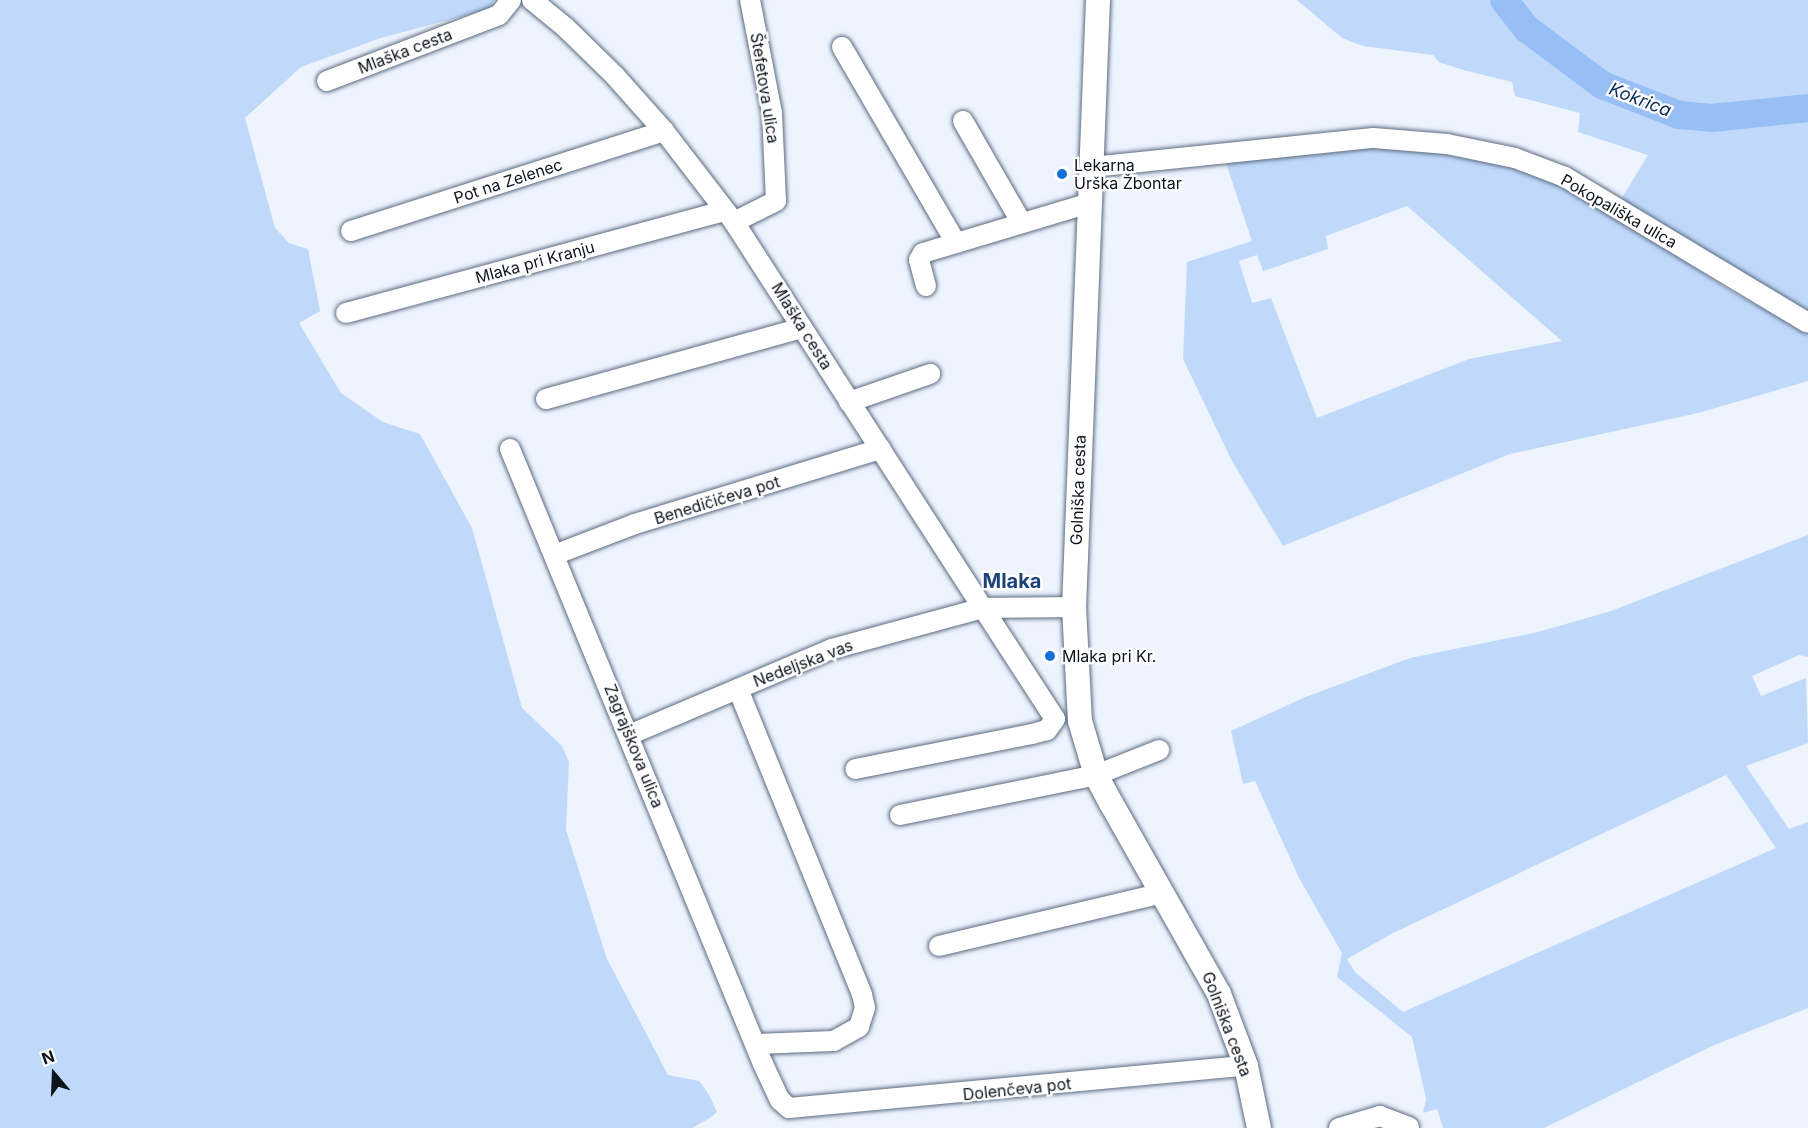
<!DOCTYPE html>
<meta charset="utf-8">
<style>
body{margin:0}
#map{position:relative;width:1808px;height:1128px;overflow:hidden;background:#edf4fe;font-family:Inter,sans-serif}
div>[style]{position:absolute}
.green>*{inset:0;background:#c0d9fb}
.river>*{height:28px;margin:-14px;padding:0 14px;transform-origin:14px;border-radius:14px;background:#97bff6}
.roads{filter:drop-shadow(0 0 2px #5b6b80) drop-shadow(0 0 2px #5b6b80)}
.minor>*{height:20px;margin:-10px;padding:0 10px;transform-origin:10px;border-radius:10px;background:#fff}
.major>*{height:24px;margin:-12px;padding:0 12px;transform-origin:12px;border-radius:12px;background:#fff}
.dots>*{width:16px;height:16px;translate:-50% -50%;box-sizing:border-box;border:3px solid #fff;border-radius:50%}
span{translate:-50% -50%;white-space:nowrap;text-align:center;line-height:1.15;-webkit-text-stroke:4.5px #fff;paint-order:stroke}
.street-label{font-size:16px;color:#0e141c}
.poi-label{font-size:16px;color:#0e141c}
.left{translate:0 -50%;text-align:left}
.water-label{font-size:18px;color:#0c2d57;font-style:italic}
.quarter-label{font-size:20px;color:#1b4377;font-weight:700}
.north{position:absolute;left:24px;top:1044px;width:60px;height:60px;-webkit-text-stroke:4px #fff;paint-order:stroke;rotate:341deg;font-size:16px;font-weight:700;line-height:24px;text-align:center;color:#0e141c}
.north::after{content:'';display:block;margin:auto;width:21px;height:27px;background:#0e141c;clip-path:polygon(50% 0,100% 100%,50% 72%,0 100%)}
</style>
<div id="map">
<div class="green">
<div style="clip-path:polygon(0 0,494px 0,490px 9px,381px 38px,301px 67px,245px 118px,275px 228px,289px 243px,308px 249px,320px 311px,299px 323px,341px 393px,383px 422px,420px 434px,472px 528px,522px 708px,562px 746px,569px 762px,566px 830px,607px 959px,668px 1075px,699px 1081px,708px 1093px,717px 1112px,710px 1118px,692px 1128px,0 1128px)"></div>
<div style="clip-path:polygon(1297px 0,1502px 0,1515px 24px,1540px 48px,1602px 95px,1631px 109px,1706px 125px,1763px 113px,1808px 113px,1808px 313px,1619px 203px,1648px 155px,1578px 132px,1580px 113px,1515px 96px,1512px 82px,1463px 70px,1439px 62px,1433px 55px,1363px 46px,1342px 38px)"></div>
<div style="clip-path:polygon(1509px 0,1808px 0,1808px 103px,1712px 114px,1687px 108px,1650px 91px,1590px 71px,1538px 34px)"></div>
<div style="clip-path:polygon(evenodd,1355px 146px,1403px 148px,1496px 163px,1577px 190px,1735px 294px,1808px 331px,1808px 381px,1698px 413px,1510px 454px,1283px 546px,1232px 461px,1183px 359px,1187px 262px,1252px 241px,1226px 163px,1355px 146px,1407px 206px,1562px 341px,1469px 359px,1317px 418px,1271px 298px,1252px 303px,1239px 261px,1257px 255px,1263px 271px,1328px 249px,1326px 236px,1407px 206px)"></div>
<div style="clip-path:polygon(evenodd,1808px 535px,1808px 657px,1799px 655px,1752px 676px,1761px 696px,1806px 678px,1808px 743px,1746px 766px,1789px 829px,1808px 822px,1808px 1008px,1712px 1046px,1544px 1128px,1443px 1128px,1437px 1109px,1423px 1113px,1426px 1099px,1412px 1037px,1337px 977px,1342px 953px,1299px 878px,1255px 781px,1243px 784px,1231px 731px,1303px 698px,1410px 658px,1538px 632px,1611px 611px,1808px 535px,1726px 775px,1776px 848px,1403px 1012px,1355px 972px,1347px 959px,1391px 934px,1726px 775px)"></div>
</div>
<div class="river">
<div style="left:1504px;top:0;width:37px;rotate:52deg"></div>
<div style="left:1527px;top:29px;width:94px;rotate:36.7deg"></div>
<div style="left:1602px;top:85px;width:83px;rotate:21.3deg"></div>
<div style="left:1679px;top:115px;width:33px;rotate:5deg"></div>
<div style="left:1712px;top:118px;width:97px;rotate:-5.9deg"></div>
</div>
<div class="roads">
<div class="minor">
<div style="left:532px;top:0;width:43px;rotate:39.3deg"></div>
<div style="left:565px;top:27px;width:70px;rotate:44.4deg"></div>
<div style="left:615px;top:76px;width:74px;rotate:48.3deg"></div>
<div style="left:664px;top:131px;width:115px;rotate:52.4deg"></div>
<div style="left:734px;top:222px;width:459px;rotate:57.2deg"></div>
<div style="left:983px;top:608px;width:91px;rotate:-0.6deg"></div>
<div style="left:842px;top:47px;width:225px;rotate:59.8deg"></div>
<div style="left:327px;top:81px;width:184px;rotate:-21deg"></div>
<div style="left:499px;top:15px;width:19px;rotate:-51deg"></div>
<div style="left:963px;top:121px;width:116px;rotate:60.1deg"></div>
<div style="left:1092px;top:167px;width:283px;rotate:-5.9deg"></div>
<div style="left:1374px;top:138px;width:73px;rotate:4.7deg"></div>
<div style="left:1447px;top:144px;width:69px;rotate:11.6deg"></div>
<div style="left:1515px;top:158px;width:53px;rotate:20.8deg"></div>
<div style="left:1565px;top:177px;width:283px;rotate:31deg"></div>
<div style="left:734px;top:222px;width:47px;rotate:-26.6deg"></div>
<div style="left:776px;top:201px;width:88px;rotate:-92.6deg"></div>
<div style="left:772px;top:113px;width:115px;rotate:-101deg"></div>
<div style="left:351px;top:231px;width:329px;rotate:-17.7deg"></div>
<div style="left:926px;top:286px;width:27px;rotate:-105deg"></div>
<div style="left:919px;top:260px;width:8px;rotate:-60deg"></div>
<div style="left:923px;top:253px;width:174px;rotate:-16.7deg"></div>
<div style="left:346px;top:313px;width:392px;rotate:-15.1deg"></div>
<div style="left:546px;top:399px;width:266px;rotate:-15.5deg"></div>
<div style="left:849px;top:402px;width:86px;rotate:-19.1deg"></div>
<div style="left:510px;top:449px;width:665px;rotate:67.64deg"></div>
<div style="left:763px;top:1064px;width:40px;rotate:65deg"></div>
<div style="left:780px;top:1100px;width:12px;rotate:42deg"></div>
<div style="left:789px;top:1108px;width:459px;rotate:-5.3deg"></div>
<div style="left:554px;top:555px;width:87px;rotate:-20.9deg"></div>
<div style="left:635px;top:524px;width:257px;rotate:-17deg"></div>
<div style="left:738px;top:689px;width:329px;rotate:67.9deg"></div>
<div style="left:862px;top:994px;width:14px;rotate:78deg"></div>
<div style="left:865px;top:1008px;width:20px;rotate:108deg"></div>
<div style="left:859px;top:1027px;width:29px;rotate:151deg"></div>
<div style="left:834px;top:1041px;width:78px;rotate:177.8deg"></div>
<div style="left:629px;top:735px;width:220px;rotate:-23deg"></div>
<div style="left:832px;top:649px;width:156px;rotate:-15.2deg"></div>
<div style="left:983px;top:608px;width:132px;rotate:57deg"></div>
<div style="left:1055px;top:719px;width:14px;rotate:126deg"></div>
<div style="left:1047px;top:730px;width:16px;rotate:165deg"></div>
<div style="left:1032px;top:734px;width:180px;rotate:168.8deg"></div>
<div style="left:900px;top:815px;width:200px;rotate:-11.5deg"></div>
<div style="left:1096px;top:775px;width:68px;rotate:-21.6deg"></div>
<div style="left:939px;top:946px;width:231px;rotate:-13.3deg"></div>
<div style="left:1339px;top:1128px;width:43px;rotate:-16.3deg"></div>
<div style="left:1380px;top:1116px;width:31px;rotate:21deg"></div>
</div>
<div class="major">
<div style="left:1098px;top:0;width:607px;rotate:92.26deg"></div>
<div style="left:1074px;top:607px;width:114px;rotate:87deg"></div>
<div style="left:1080px;top:721px;width:56px;rotate:73.5deg"></div>
<div style="left:1096px;top:775px;width:32px;rotate:62deg"></div>
<div style="left:1111px;top:803px;width:219px;rotate:60.5deg"></div>
<div style="left:1219px;top:994px;width:77px;rotate:69.4deg"></div>
<div style="left:1246px;top:1066px;width:63px;rotate:78.2deg"></div>
</div>
</div>
<div class="dots">
<div style="left:1062px;top:174px;background:#166fd9"></div>
<div style="left:1050px;top:656px;background:#166fd9"></div>
</div>
<div class="street-label">
<span style="left:405px;top:51px;rotate:-21deg">Mlaška cesta</span>
<span style="left:765px;top:88px;rotate:81deg">Štefetova ulica</span>
<span style="left:508px;top:181px;rotate:-18deg">Pot na Zelenec</span>
<span style="left:1619px;top:211px;rotate:30deg">Pokopališka ulica</span>
<span style="left:535px;top:262px;rotate:-15deg">Mlaka pri Kranju</span>
<span style="left:802px;top:326px;rotate:58deg">Mlaška cesta</span>
<span style="left:1078px;top:490px;rotate:-88deg">Golniška cesta</span>
<span style="left:717px;top:500px;rotate:-17deg">Benedičičeva pot</span>
<span style="left:803px;top:663px;rotate:-21deg">Nedeljska vas</span>
<span style="left:634px;top:746px;rotate:68deg">Zagrajškova ulica</span>
<span style="left:1227px;top:1024px;rotate:69deg">Golniška cesta</span>
<span style="left:1017px;top:1089px;rotate:-6deg">Dolenčeva pot</span>
</div>
<div class="poi-label">
<span class="left" style="left:1074px;top:174px">Lekarna<br>Urška Žbontar</span>
<span class="left" style="left:1062px;top:656px">Mlaka pri Kr.</span>
</div>
<div class="water-label">
<span style="left:1640px;top:100px;rotate:21deg">Kokrica</span>
</div>
<div class="quarter-label">
<span style="left:1012px;top:581px">Mlaka</span>
</div>
<div class="north">N</div>
</div>
